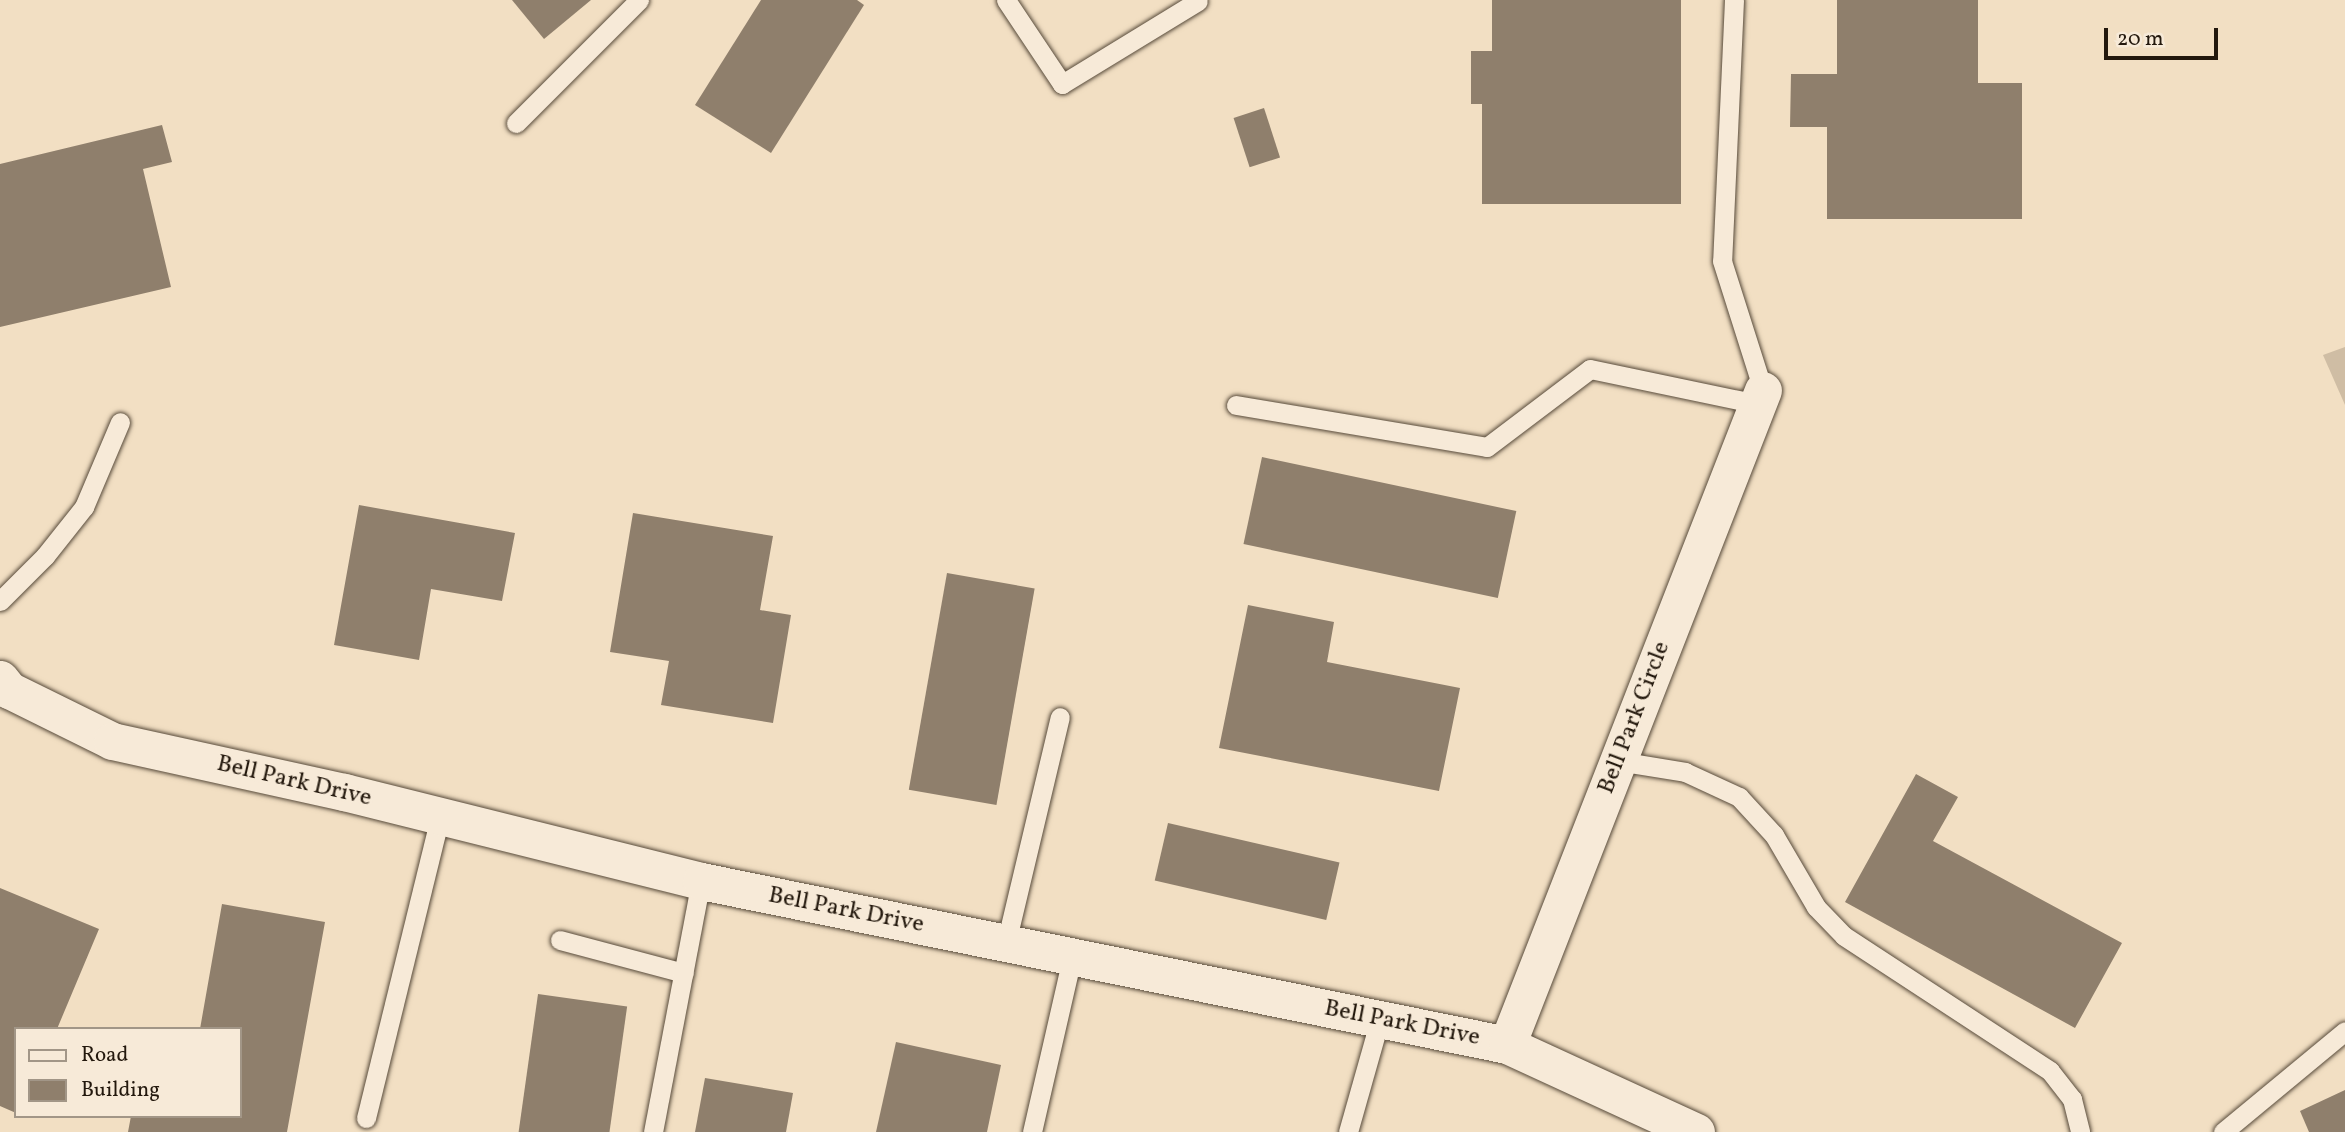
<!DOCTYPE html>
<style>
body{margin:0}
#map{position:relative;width:2345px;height:1132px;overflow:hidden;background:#f2dfc3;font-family:Vollkorn,serif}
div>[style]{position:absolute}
.green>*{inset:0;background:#cfbda4}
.building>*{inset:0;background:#8f7f6c;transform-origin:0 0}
.roads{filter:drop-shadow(0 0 2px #574a3a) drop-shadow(0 0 2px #574a3a)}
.lane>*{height:19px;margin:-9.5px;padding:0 9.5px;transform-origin:9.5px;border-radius:9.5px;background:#f7ead8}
.street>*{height:37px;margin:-18.5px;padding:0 18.5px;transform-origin:18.5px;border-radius:18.5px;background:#f7ead8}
span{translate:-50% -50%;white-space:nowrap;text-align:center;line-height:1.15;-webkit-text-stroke:5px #f7ead8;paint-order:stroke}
.street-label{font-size:24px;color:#23180d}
.legend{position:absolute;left:14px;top:1027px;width:228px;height:91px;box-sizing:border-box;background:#f7ead8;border:2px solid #a29687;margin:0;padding:9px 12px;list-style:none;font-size:21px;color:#23180d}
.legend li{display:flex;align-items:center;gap:14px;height:35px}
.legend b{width:35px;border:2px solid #a29687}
.scale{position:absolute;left:2104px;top:28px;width:114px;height:32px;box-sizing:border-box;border:4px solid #23180d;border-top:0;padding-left:9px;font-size:21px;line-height:24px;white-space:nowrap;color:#23180d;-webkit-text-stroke:5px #f7ead8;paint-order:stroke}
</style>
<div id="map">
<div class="green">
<div style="clip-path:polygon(2345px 347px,2345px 405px,2323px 355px)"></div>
</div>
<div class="building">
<div style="clip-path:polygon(512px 0,591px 0,544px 39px)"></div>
<div style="clip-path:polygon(761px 0,857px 0,864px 5px,771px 153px,695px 105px)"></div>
<div style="clip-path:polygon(1492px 0,1681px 0,1681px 204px,1482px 204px,1482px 104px,1471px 104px,1471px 51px,1492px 51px)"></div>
<div style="clip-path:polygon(1837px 0,1978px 0,1978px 83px,2022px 83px,2022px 219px,1827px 219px,1827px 127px,1790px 127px,1791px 74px,1837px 74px)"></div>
<div style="left:1264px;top:108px;width:52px;height:32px;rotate:72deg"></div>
<div style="clip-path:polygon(162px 125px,172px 162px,143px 169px,171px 287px,0 327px,0 164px)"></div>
<div style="left:1262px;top:457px;width:260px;height:89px;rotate:12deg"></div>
<div style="clip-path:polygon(359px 505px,515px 533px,502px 601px,431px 589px,419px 660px,334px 645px)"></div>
<div style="clip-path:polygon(633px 513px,773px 536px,760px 610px,791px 615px,773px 723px,661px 705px,669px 661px,610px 652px)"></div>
<div style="left:947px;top:573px;width:89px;height:220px;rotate:10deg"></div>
<div style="clip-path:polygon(1248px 605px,1334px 622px,1327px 662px,1460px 688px,1439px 791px,1219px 748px)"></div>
<div style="clip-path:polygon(1916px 774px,1958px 797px,1933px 841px,2122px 943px,2075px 1028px,1845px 902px)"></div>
<div style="left:1168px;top:823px;width:176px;height:59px;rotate:13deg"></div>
<div style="clip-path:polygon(0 888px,99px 929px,57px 1029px,16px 1029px,16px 1113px,0 1106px)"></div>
<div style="clip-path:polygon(222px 904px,325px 922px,287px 1132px,128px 1132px,131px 1116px,240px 1116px,240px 1029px,200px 1029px)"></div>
<div style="left:538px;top:994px;width:90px;height:140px;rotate:8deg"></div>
<div style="clip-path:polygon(896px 1042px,1001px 1065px,987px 1132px,876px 1132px)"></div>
<div style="clip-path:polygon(705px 1078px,793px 1093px,786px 1132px,695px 1132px)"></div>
<div style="clip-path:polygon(2345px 1090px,2345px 1132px,2309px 1132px,2300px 1111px)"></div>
</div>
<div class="roads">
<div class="lane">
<div style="left:1006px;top:0;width:101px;rotate:56.3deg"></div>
<div style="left:1062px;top:84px;width:159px;rotate:-31.4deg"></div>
<div style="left:1734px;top:0;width:261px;rotate:92.6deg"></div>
<div style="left:1722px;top:261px;width:135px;rotate:72.4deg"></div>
<div style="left:516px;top:123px;width:174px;rotate:-45deg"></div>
<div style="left:1236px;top:405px;width:254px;rotate:9.5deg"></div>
<div style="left:1487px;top:447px;width:129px;rotate:-37.1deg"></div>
<div style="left:1590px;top:369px;width:172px;rotate:11.8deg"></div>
<div style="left:0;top:601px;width:64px;rotate:-45deg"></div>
<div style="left:45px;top:556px;width:63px;rotate:-51.5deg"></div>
<div style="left:84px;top:507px;width:92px;rotate:-67deg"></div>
<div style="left:1618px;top:761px;width:68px;rotate:9.3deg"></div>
<div style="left:1685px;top:772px;width:60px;rotate:24.8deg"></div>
<div style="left:1739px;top:797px;width:52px;rotate:47.4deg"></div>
<div style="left:1774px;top:835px;width:83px;rotate:59.7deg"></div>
<div style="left:1816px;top:907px;width:40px;rotate:46deg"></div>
<div style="left:1844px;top:936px;width:246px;rotate:33.2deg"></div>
<div style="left:2050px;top:1071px;width:36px;rotate:52deg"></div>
<div style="left:2072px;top:1099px;width:34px;rotate:76deg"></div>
<div style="left:560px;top:940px;width:128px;rotate:14.9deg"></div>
<div style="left:1006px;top:943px;width:232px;rotate:-76.6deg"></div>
<div style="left:366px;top:1118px;width:311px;rotate:-76.2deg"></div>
<div style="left:653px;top:1132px;width:256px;rotate:-79.2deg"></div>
<div style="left:1032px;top:1132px;width:180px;rotate:-77.1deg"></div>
<div style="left:1348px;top:1132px;width:117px;rotate:-74.2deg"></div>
<div style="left:2223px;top:1132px;width:158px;rotate:-39.6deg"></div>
</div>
<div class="street">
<div style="left:0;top:679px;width:14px;rotate:51deg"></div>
<div style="left:9px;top:690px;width:115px;rotate:26.3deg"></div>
<div style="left:112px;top:741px;width:238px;rotate:12.4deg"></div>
<div style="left:344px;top:792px;width:368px;rotate:14deg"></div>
<div style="left:701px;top:881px;width:823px;rotate:11.5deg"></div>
<div style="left:1507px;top:1045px;width:208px;rotate:24.7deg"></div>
<div style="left:1507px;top:1045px;width:703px;rotate:-68.65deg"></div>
</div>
</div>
<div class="street-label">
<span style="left:1635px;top:718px;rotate:-69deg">Bell Park Circle</span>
<span style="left:294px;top:782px;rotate:13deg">Bell Park Drive</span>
<span style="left:846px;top:911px;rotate:11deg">Bell Park Drive</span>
<span style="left:1402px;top:1024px;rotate:11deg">Bell Park Drive</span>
</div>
<ul class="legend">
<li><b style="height:9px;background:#f7ead8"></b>Road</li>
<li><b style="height:19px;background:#8f7f6c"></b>Building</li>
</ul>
<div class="scale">20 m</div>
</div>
